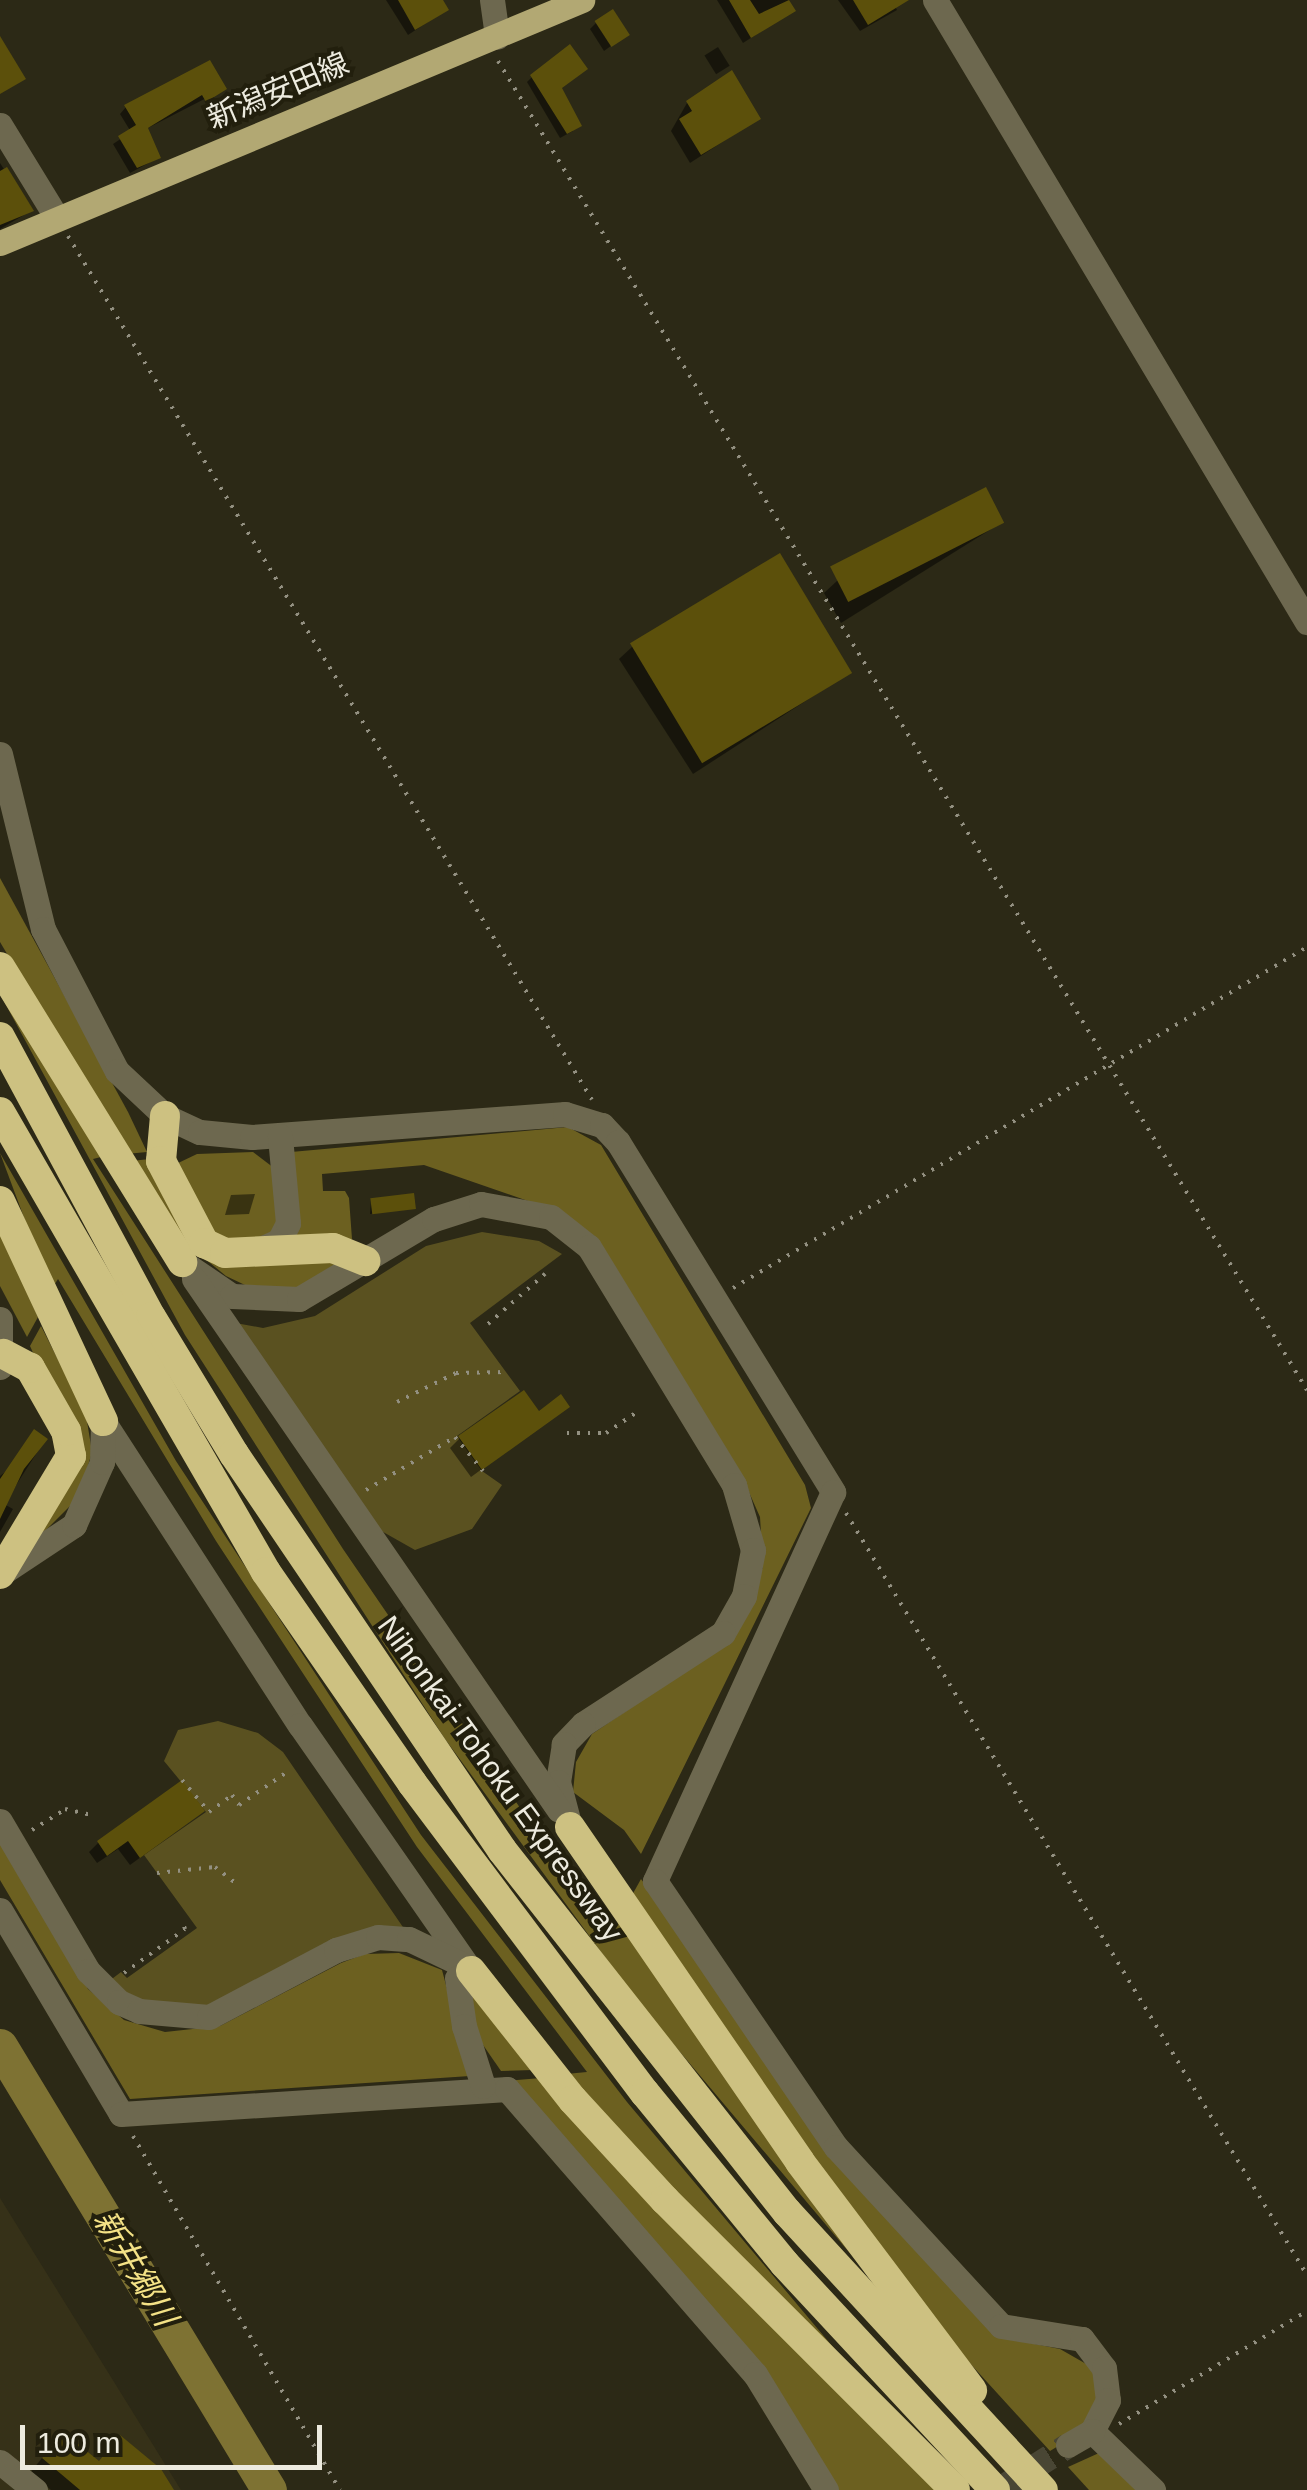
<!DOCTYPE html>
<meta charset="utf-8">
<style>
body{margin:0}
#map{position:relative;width:1307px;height:2490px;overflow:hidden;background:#2c2916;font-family:Helvetica,"Noto Sans JP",sans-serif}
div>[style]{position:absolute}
.built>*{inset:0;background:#363118}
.green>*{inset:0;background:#5a5120}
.forest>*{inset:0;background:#6c6020}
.shadow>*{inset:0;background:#0007;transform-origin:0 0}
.river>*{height:35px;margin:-17.5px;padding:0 17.5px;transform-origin:17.5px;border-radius:17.5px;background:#7e7233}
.building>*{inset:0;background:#5c500b;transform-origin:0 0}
.minor-tunnel>*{height:25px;margin-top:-12.5px;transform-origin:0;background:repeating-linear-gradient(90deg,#494634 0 25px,transparent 0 37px)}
.path>*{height:4px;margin-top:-2px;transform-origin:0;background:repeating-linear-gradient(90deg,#939081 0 2.5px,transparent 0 10.5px)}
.minor>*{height:25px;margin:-12.5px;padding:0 12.5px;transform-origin:12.5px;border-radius:12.5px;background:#6d684f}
.major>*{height:25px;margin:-12.5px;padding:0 12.5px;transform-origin:12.5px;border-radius:12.5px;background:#b2a873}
.highway>*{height:30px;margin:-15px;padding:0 15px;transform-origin:15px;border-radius:15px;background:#cdc181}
span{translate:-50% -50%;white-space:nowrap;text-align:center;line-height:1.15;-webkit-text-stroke:8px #221f0d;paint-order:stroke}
.street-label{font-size:30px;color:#edebdf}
.water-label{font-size:32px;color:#f4e286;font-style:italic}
.scale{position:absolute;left:20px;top:2425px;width:302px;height:45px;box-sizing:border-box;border:5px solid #edebdf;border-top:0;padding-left:12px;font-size:30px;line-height:35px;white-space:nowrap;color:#edebdf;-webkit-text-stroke:8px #221f0d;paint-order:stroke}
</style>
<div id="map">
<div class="built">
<div style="clip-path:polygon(0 2198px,181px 2490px,0 2490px)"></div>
</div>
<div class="green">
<div style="clip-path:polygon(482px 1232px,539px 1241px,562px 1254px,470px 1323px,520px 1391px,457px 1436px,482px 1471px,502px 1485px,472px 1529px,415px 1550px,369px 1524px,230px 1322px,263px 1328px,315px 1316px,426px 1246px)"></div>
<div style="clip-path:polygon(218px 1721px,258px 1733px,283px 1752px,407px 1933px,185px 2016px,104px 1985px,121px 1972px,127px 1978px,197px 1928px,144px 1855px,206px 1812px,164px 1761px,178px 1730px)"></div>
</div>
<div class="forest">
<div style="clip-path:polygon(0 878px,128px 1112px,147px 1152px,126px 1154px,0 942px)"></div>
<div style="clip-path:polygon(0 994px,101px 1157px,93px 1159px,343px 1549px,609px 1938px,620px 1920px,859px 2264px,637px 2001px,445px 1739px,185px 1335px)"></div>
<div style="clip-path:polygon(568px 1127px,601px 1145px,805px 1485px,811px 1508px,641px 1854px,624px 1830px,573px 1792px,576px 1762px,592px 1734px,731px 1640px,763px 1567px,760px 1517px,744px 1481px,617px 1270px,528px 1201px,424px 1165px,322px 1174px,323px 1191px,345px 1191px,349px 1198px,352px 1239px,292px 1242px,291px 1152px)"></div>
<div style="clip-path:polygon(253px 1152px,274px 1168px,280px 1226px,260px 1241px,218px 1239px,174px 1165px,197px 1154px)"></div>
<div style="clip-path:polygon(0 1153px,176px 1461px,421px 1835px,627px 2102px,870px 2391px,710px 2232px,566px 2074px,587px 2072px,417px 1847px,216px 1541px,58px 1279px,51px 1290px)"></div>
<div style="clip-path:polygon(150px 1159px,188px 1232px,343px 1260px,306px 1287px,262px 1293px,226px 1276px,182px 1240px,131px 1161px)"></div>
<div style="clip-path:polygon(0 1230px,38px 1317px,27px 1337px,0 1286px)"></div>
<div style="clip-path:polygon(41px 1326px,86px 1415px,92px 1452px,79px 1497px,34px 1542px,82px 1462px,30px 1346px)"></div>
<div style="clip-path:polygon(0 1842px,88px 1989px,124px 2020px,165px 2032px,220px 2026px,341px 1963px,365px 1954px,399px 1953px,442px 1970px,470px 2076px,130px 2099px,0 1880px)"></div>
<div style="clip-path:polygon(641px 1879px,766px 2056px,999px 2337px,1060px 2349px,1088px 2365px,1102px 2389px,1091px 2426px,1050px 2451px,967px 2360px,874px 2243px,631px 1897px)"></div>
<div style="clip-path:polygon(468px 1989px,533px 2070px,501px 2071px,472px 2029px)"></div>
<div style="clip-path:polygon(541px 2078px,939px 2490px,835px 2490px,506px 2081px)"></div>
<div style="clip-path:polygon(1099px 2453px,1143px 2490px,1089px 2490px,1068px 2467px)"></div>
</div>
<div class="shadow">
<div style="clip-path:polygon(386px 0,436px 0,446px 10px,408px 35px)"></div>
<div style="clip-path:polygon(717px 0,789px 0,793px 11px,743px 43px)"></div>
<div style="clip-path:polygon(838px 0,892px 0,897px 10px,860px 31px)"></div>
<div style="clip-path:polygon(596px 23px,626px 35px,604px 51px,590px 29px)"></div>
<div style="left:718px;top:47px;width:22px;height:16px;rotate:58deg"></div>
<div style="clip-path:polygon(532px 77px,559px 89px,573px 131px,560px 138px,527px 82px)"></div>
<div style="clip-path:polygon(224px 89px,146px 129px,158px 158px,130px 173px,113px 144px,131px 132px,120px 114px,126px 107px)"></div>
<div style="clip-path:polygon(687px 103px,758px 119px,690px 163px,671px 131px)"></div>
<div style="clip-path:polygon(0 163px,31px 211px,0 229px)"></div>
<div style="clip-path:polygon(1001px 523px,841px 623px,824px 593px,838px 580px)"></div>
<div style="clip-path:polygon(633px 646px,849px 673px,693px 774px,619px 659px)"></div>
<div style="clip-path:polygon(255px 1194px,249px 1214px,225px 1215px,231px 1195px)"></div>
<div style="clip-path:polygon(371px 1199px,413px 1208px,370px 1214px)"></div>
<div style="clip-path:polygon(567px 1407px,471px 1477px,450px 1448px,460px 1438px)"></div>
<div style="clip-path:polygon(45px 1440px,4px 1504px,13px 1509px,0 1532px,0 1476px)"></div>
<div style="clip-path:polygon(182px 1784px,201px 1811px,192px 1820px,130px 1865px,118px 1849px,97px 1863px,89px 1852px,98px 1843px)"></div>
<div style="clip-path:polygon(50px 2448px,98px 2463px,171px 2490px,51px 2490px,30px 2473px)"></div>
</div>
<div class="river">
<div style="left:0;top:2046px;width:519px;rotate:58.79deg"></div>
</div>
<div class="building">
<div style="clip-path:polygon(398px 0,443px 0,449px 10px,415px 30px)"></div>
<div style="clip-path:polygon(729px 0,750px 0,759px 14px,789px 0,796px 11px,751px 38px)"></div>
<div style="clip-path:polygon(853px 0,909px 0,868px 25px)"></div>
<div style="left:613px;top:9px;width:31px;height:22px;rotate:57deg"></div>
<div style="clip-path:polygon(0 36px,26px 79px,0 94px)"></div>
<div style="clip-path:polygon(570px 44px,588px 69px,562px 88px,582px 126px,567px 134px,530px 75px)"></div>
<div style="clip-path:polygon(210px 60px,227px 89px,206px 102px,202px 95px,148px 128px,161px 158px,137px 168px,118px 136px,136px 125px,124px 105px)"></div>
<div style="clip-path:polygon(732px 70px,761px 119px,701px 155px,679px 119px,692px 111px,686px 101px)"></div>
<div style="clip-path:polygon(7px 167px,34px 211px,0 225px,0 171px)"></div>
<div style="left:986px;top:487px;width:40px;height:175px;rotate:63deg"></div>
<div style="left:780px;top:553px;width:140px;height:175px;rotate:59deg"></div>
<div style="left:414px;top:1193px;width:16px;height:44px;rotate:83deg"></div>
<div style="clip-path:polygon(524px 1390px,539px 1411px,561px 1394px,570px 1407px,482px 1470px,458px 1436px)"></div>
<div style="clip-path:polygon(34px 1429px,48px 1439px,24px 1469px,0 1519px,0 1479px)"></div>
<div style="clip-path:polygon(182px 1780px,205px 1811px,140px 1858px,128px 1841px,107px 1856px,97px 1841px)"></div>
<div style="clip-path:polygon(63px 2432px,99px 2461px,120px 2435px,161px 2469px,174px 2490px,80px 2490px,42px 2458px)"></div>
</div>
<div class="minor-tunnel">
<div style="left:998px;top:2490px;width:83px;rotate:-32.7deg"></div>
</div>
<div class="path">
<div style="left:498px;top:61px;width:1556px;rotate:58.67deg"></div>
<div style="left:68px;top:236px;width:1010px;rotate:58.76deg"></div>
<div style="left:733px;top:1288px;width:668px;rotate:-30.71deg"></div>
<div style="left:488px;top:1324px;width:76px;rotate:-41.3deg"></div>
<div style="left:397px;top:1402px;width:66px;rotate:-26.2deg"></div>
<div style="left:456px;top:1373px;width:51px;rotate:-1.1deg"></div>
<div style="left:567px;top:1433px;width:39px"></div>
<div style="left:606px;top:1433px;width:41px;rotate:-34.1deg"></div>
<div style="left:366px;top:1490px;width:104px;rotate:-30.8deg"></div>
<div style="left:455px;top:1437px;width:44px;rotate:50.5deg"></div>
<div style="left:846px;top:1513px;width:891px;rotate:58.83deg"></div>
<div style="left:182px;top:1780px;width:42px;rotate:49.8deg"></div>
<div style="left:209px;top:1812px;width:29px;rotate:-36deg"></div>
<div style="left:232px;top:1795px;width:12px;rotate:55deg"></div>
<div style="left:239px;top:1805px;width:58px;rotate:-34.5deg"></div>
<div style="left:32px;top:1830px;width:39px;rotate:-32deg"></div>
<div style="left:65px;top:1809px;width:27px;rotate:13deg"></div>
<div style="left:157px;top:1873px;width:58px;rotate:-5.9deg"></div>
<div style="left:215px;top:1867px;width:29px;rotate:38deg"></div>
<div style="left:124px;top:1973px;width:75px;rotate:-35.8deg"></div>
<div style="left:185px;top:1929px;width:6px;rotate:-108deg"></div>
<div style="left:133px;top:2136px;width:410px;rotate:59.7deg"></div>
<div style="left:1119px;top:2424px;width:219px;rotate:-31deg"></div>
</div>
<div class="minor">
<div style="left:492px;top:0;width:37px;rotate:82deg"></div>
<div style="left:935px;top:0;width:725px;rotate:59.12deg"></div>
<div style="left:0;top:125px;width:109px;rotate:58.5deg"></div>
<div style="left:0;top:754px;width:180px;rotate:76.2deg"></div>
<div style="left:43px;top:929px;width:160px;rotate:62.5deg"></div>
<div style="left:117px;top:1071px;width:66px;rotate:43.2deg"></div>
<div style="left:165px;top:1116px;width:38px;rotate:25deg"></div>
<div style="left:200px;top:1132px;width:52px;rotate:5.5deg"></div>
<div style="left:252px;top:1137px;width:314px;rotate:-4.2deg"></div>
<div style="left:565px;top:1114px;width:39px;rotate:17deg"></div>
<div style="left:602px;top:1125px;width:23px;rotate:47deg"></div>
<div style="left:618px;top:1142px;width:411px;rotate:58.4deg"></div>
<div style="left:833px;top:1492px;width:428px;rotate:114.6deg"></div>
<div style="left:655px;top:1881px;width:322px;rotate:55.8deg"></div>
<div style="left:836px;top:2147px;width:243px;rotate:47.3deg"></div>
<div style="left:1001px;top:2326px;width:82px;rotate:9.1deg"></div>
<div style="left:1082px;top:2339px;width:36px;rotate:53deg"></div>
<div style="left:1104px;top:2368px;width:32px;rotate:83deg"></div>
<div style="left:1108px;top:2400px;width:35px;rotate:117deg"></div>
<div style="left:1092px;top:2431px;width:85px;rotate:44deg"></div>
<div style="left:254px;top:1252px;width:27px;rotate:-24deg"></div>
<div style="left:279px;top:1241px;width:20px;rotate:-63deg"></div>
<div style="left:288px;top:1223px;width:87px;rotate:-95.3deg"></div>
<div style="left:182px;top:1262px;width:60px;rotate:34.2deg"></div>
<div style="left:232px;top:1296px;width:67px;rotate:2.6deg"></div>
<div style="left:299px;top:1299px;width:157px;rotate:-30.7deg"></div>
<div style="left:434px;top:1219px;width:49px;rotate:-17.7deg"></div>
<div style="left:481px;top:1204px;width:71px;rotate:10.5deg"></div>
<div style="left:551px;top:1217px;width:48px;rotate:38.3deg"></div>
<div style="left:589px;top:1247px;width:279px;rotate:58.6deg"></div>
<div style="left:734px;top:1485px;width:68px;rotate:73.7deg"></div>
<div style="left:753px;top:1550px;width:47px;rotate:101.1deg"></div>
<div style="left:744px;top:1596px;width:43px;rotate:119.6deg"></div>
<div style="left:723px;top:1633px;width:167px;rotate:147deg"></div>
<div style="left:583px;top:1724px;width:28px;rotate:134deg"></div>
<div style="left:564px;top:1744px;width:38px;rotate:99deg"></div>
<div style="left:558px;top:1782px;width:47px;rotate:75.1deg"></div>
<div style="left:194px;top:1279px;width:644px;rotate:55.5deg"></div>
<div style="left:0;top:1319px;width:48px;rotate:90deg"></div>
<div style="left:103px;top:1421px;width:362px;rotate:57.1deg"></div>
<div style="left:300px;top:1725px;width:300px;rotate:55.2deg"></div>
<div style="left:0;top:1574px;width:89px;rotate:-33.5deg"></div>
<div style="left:74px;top:1525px;width:69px;rotate:-66deg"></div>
<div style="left:102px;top:1462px;width:41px;rotate:-88.6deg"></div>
<div style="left:0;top:1821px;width:174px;rotate:59.6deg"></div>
<div style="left:88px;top:1971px;width:44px;rotate:45deg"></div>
<div style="left:119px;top:2002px;width:22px;rotate:24deg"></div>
<div style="left:139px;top:2011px;width:70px;rotate:4.9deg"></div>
<div style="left:209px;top:2017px;width:144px;rotate:-27.8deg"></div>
<div style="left:336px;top:1950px;width:44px;rotate:-17.2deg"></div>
<div style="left:378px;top:1937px;width:31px;rotate:4deg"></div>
<div style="left:409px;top:1939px;width:55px;rotate:25.6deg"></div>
<div style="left:0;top:1910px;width:237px;rotate:59.3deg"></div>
<div style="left:121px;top:2114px;width:387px;rotate:-3.7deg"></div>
<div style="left:507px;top:2089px;width:378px;rotate:49deg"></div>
<div style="left:755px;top:2374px;width:136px;rotate:58.5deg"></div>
<div style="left:457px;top:1978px;width:49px;rotate:81.7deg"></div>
<div style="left:464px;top:2026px;width:63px;rotate:72.4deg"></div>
<div style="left:1068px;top:2445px;width:28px;rotate:-30deg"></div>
<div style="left:0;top:2462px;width:45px;rotate:38.7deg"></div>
</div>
<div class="major">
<div style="left:0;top:243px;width:631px;rotate:-22.66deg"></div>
</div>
<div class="highway">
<div style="left:0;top:967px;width:347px;rotate:58.3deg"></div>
<div style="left:0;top:1037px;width:318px;rotate:61.7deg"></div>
<div style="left:151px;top:1317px;width:160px;rotate:58.8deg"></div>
<div style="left:234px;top:1454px;width:478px;rotate:55.9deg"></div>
<div style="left:502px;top:1850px;width:461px;rotate:51.8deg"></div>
<div style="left:787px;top:2212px;width:378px;rotate:47.4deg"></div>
<div style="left:0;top:1112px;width:531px;rotate:59.96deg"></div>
<div style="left:266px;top:1572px;width:257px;rotate:55.3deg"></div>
<div style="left:412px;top:1783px;width:388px;rotate:53.1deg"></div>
<div style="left:645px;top:2093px;width:220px;rotate:50.7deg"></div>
<div style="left:784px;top:2263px;width:310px;rotate:47.1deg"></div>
<div style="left:165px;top:1116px;width:45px;rotate:95.1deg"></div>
<div style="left:161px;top:1161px;width:93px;rotate:62.3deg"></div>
<div style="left:204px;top:1243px;width:23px;rotate:25deg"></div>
<div style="left:225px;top:1253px;width:108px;rotate:-2.7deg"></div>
<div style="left:333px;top:1248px;width:35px;rotate:22deg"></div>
<div style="left:0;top:1201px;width:243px;rotate:64.9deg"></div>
<div style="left:0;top:1574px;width:138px;rotate:-59deg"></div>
<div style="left:71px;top:1456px;width:25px;rotate:-101deg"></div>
<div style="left:66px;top:1431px;width:73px;rotate:-119.7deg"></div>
<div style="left:30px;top:1368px;width:30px;rotate:-152deg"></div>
<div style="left:570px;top:1827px;width:406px;rotate:55.5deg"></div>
<div style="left:800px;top:2162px;width:286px;rotate:53deg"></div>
<div style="left:471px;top:1971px;width:164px;rotate:51.7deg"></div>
<div style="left:573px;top:2100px;width:136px;rotate:47.4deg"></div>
<div style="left:665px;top:2200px;width:410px;rotate:45deg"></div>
</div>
<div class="street-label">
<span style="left:278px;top:91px;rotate:-23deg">新潟安田線</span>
<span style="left:500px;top:1779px;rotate:54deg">Nihonkai-Tohoku Expressway</span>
</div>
<div class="water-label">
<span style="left:135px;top:2268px;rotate:59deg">新井郷川</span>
</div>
<div class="scale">100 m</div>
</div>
